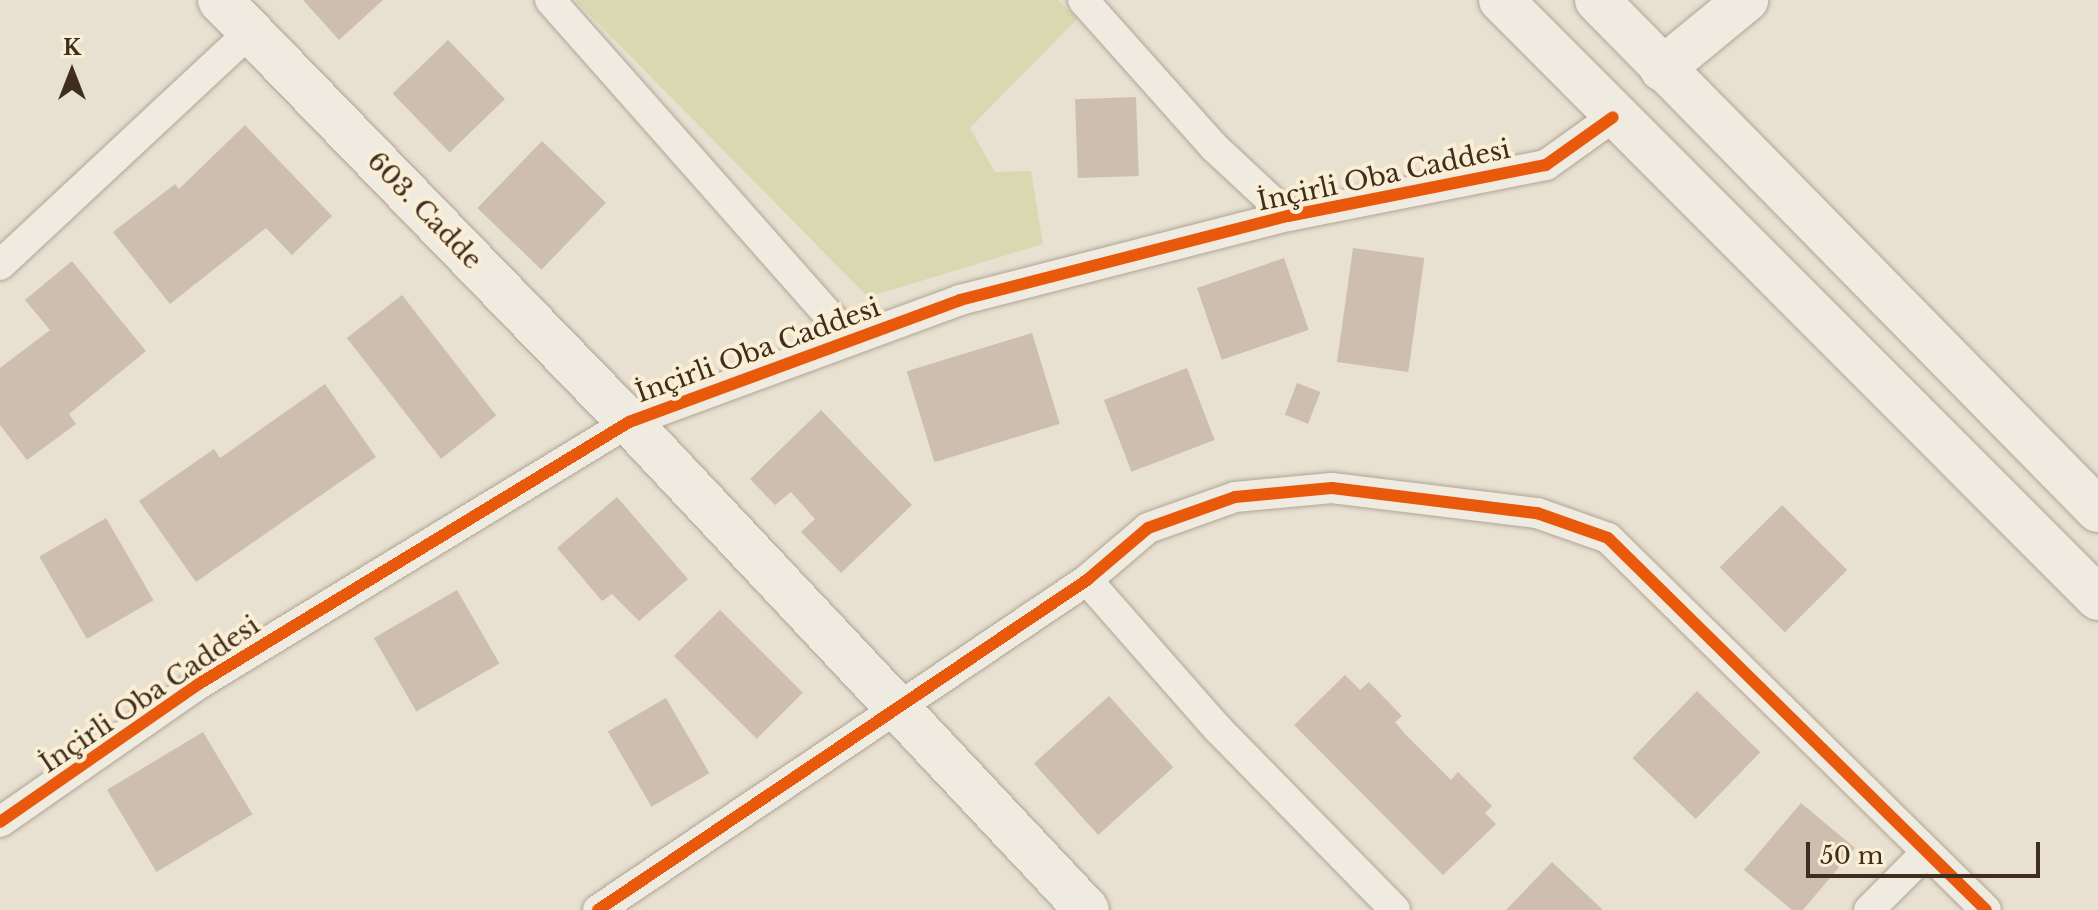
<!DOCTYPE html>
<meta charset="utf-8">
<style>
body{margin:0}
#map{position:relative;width:2098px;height:910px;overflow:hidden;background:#e8e0d0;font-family:"Libre Baskerville",serif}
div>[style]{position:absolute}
.green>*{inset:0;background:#d9d9b1}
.building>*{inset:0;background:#cdbeb0;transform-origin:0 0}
.roads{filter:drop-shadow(0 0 2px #aea598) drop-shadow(0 0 2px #aea598)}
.street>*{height:30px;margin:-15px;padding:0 15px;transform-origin:15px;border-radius:15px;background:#f0ebe1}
.secondary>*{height:44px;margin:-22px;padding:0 22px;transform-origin:22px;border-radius:22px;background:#f0ebe1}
.cycleway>*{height:12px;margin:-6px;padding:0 6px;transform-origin:6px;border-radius:6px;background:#e8590c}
span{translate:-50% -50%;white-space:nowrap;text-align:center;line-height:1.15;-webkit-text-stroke:8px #faeed5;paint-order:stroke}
.street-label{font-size:26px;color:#3f2d1e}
.north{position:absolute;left:32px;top:32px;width:80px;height:80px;-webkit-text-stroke:6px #faeed5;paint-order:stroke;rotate:0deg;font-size:22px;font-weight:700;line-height:32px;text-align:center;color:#3f2d1e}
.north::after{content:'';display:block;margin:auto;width:28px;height:36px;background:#3f2d1e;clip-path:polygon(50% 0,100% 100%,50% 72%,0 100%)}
.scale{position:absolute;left:1806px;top:842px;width:234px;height:36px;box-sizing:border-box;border:4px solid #3f2d1e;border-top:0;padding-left:10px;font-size:24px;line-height:28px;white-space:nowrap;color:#3f2d1e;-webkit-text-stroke:6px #faeed5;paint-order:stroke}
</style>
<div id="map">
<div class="green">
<div style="clip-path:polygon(575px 0,1058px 0,1077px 19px,970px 128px,995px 172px,1031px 171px,1043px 244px,868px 297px)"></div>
</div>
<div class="building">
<div style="clip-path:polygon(303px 0,383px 0,339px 40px)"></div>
<div style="left:448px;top:40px;width:82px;height:77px;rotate:46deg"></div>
<div style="left:1136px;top:97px;width:79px;height:61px;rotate:88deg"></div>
<div style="clip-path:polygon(245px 125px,332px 216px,292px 255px,266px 228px,170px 304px,113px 232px,175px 184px,179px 189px)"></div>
<div style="left:542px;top:141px;width:89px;height:93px;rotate:44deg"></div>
<div style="left:1353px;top:248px;width:72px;height:115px;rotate:8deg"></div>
<div style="left:1284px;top:258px;width:76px;height:92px;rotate:71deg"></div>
<div style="clip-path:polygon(72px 261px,146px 351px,69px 414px,76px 424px,27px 460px,0 425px,0 368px,50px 330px,25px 300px)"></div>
<div style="left:402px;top:295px;width:153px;height:70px;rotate:52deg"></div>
<div style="left:1032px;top:333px;width:95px;height:131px;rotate:73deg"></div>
<div style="left:1187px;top:368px;width:77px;height:89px;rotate:69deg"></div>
<div style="left:1297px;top:383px;width:25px;height:34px;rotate:21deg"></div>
<div style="clip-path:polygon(325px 384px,376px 457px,196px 582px,139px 501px,214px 449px,220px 458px)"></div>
<div style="clip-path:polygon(821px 410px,912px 505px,841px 573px,801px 532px,815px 519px,791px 492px,775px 505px,750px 479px)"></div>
<div style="clip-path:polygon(617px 497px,688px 579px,639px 621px,612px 594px,602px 601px,557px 548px)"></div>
<div style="left:1782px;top:505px;width:92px;height:88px;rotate:45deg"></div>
<div style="left:106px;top:518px;width:95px;height:77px;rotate:60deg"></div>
<div style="left:457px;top:590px;width:85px;height:96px;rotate:60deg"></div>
<div style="left:720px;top:610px;width:117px;height:65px;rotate:45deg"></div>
<div style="clip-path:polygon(1345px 675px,1360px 690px,1369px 682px,1402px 716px,1395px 722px,1405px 734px,1451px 780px,1458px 772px,1492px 806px,1485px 813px,1496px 824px,1443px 875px,1294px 725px)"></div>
<div style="left:1697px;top:691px;width:88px;height:93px;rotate:44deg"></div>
<div style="left:1109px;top:696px;width:96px;height:101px;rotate:48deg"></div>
<div style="left:666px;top:698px;width:87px;height:67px;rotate:60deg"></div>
<div style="left:203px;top:732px;width:96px;height:112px;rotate:59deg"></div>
<div style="clip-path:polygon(1801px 803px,1855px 848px,1803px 910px,1792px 910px,1744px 870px)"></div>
<div style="clip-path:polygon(1552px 862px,1603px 910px,1506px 910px)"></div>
</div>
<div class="roads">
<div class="street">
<div style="left:550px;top:0;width:454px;rotate:48.5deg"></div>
<div style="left:1083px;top:0;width:197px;rotate:48.3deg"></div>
<div style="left:1214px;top:147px;width:101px;rotate:43deg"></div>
<div style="left:0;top:265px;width:342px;rotate:-43deg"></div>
<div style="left:1087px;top:580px;width:198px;rotate:48.7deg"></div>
<div style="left:1218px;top:729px;width:253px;rotate:45.6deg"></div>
<div style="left:0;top:822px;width:240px;rotate:-34.8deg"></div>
<div style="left:197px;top:685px;width:506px;rotate:-31.33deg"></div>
<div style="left:629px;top:422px;width:353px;rotate:-20.2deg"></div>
<div style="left:960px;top:300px;width:339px;rotate:-14.4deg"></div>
<div style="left:1288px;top:216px;width:263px;rotate:-11.2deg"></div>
<div style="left:1546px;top:165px;width:82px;rotate:-35.6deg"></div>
<div style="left:598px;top:910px;width:590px;rotate:-34.01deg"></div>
<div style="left:1087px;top:580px;width:80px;rotate:-40.4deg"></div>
<div style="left:1148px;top:528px;width:92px;rotate:-19.6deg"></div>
<div style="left:1235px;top:497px;width:97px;rotate:-5.3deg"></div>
<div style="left:1332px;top:488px;width:207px;rotate:7deg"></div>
<div style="left:1537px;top:513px;width:75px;rotate:19.4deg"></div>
<div style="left:1608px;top:538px;width:530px;rotate:44.54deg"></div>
<div style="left:1869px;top:910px;width:81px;rotate:-45deg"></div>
</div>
<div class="secondary">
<div style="left:220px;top:0;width:588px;rotate:45.9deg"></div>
<div style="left:629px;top:422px;width:669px;rotate:46.82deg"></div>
<div style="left:1501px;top:0;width:845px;rotate:45.05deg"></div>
<div style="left:1597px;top:0;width:715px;rotate:45.51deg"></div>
<div style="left:1662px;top:69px;width:109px;rotate:-39.4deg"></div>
</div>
</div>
<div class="cycleway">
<div style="left:0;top:822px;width:240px;rotate:-34.8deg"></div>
<div style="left:197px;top:685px;width:506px;rotate:-31.33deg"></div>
<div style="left:629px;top:422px;width:353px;rotate:-20.2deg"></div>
<div style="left:960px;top:300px;width:339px;rotate:-14.4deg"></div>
<div style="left:1288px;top:216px;width:263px;rotate:-11.2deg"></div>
<div style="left:1546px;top:165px;width:82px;rotate:-35.6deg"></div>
<div style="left:598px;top:910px;width:590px;rotate:-34.01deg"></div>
<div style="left:1087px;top:580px;width:80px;rotate:-40.4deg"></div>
<div style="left:1148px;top:528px;width:92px;rotate:-19.6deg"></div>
<div style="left:1235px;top:497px;width:97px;rotate:-5.3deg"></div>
<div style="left:1332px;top:488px;width:207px;rotate:7deg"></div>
<div style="left:1537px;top:513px;width:75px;rotate:19.4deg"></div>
<div style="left:1608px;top:538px;width:530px;rotate:44.54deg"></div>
</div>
<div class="street-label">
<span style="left:1384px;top:176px;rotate:-12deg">İnçirli Oba Caddesi</span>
<span style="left:424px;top:211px;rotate:46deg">603. Cadde</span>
<span style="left:758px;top:351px;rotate:-20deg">İnçirli Oba Caddesi</span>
<span style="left:150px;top:695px;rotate:-34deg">İnçirli Oba Caddesi</span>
</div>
<div class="north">K</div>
<div class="scale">50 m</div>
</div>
